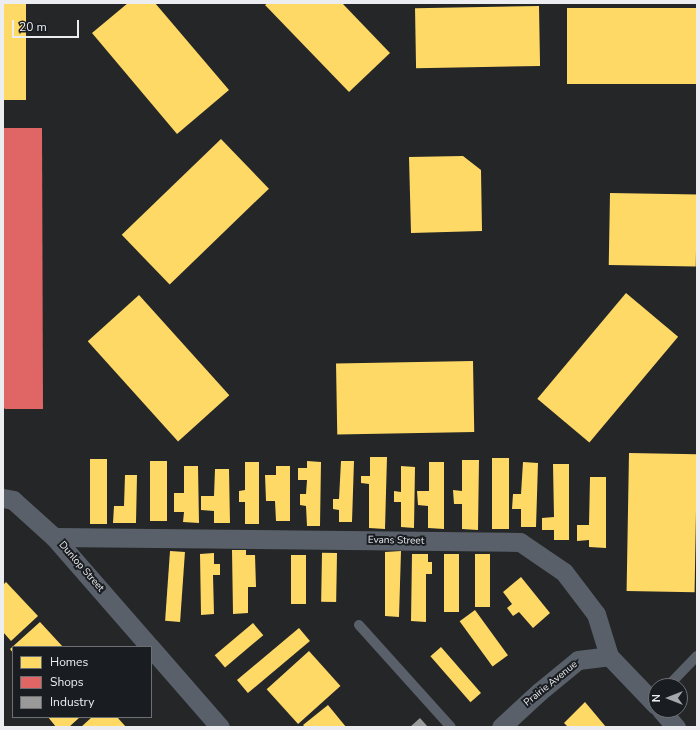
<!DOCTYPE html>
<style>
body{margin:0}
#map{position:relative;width:700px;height:730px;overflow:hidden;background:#242628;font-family:"Nunito Sans",sans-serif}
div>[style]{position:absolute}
.homes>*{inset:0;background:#ffd966;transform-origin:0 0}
.shops>*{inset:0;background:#e06666}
.industry>*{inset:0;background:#999}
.lane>*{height:10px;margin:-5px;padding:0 5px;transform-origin:5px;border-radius:5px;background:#5a6069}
.street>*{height:19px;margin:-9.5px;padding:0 9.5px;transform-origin:9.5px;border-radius:9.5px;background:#5a6069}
span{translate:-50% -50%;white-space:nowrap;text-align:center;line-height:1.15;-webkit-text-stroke:4px #191c20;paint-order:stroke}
.street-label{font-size:10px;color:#ebedf0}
.frame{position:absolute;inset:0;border:4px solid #ebedf0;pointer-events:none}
.legend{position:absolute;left:12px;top:646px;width:140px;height:72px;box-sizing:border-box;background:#191c20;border:1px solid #6d7073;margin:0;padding:5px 7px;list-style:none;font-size:12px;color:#ebedf0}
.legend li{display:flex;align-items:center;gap:8px;height:20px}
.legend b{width:20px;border:1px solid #6d7073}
.north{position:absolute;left:648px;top:678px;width:40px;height:40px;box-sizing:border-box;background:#191c20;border:1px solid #6d7073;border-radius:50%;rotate:270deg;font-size:11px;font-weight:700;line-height:16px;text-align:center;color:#ebedf0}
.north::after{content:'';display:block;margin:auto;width:14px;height:18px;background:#a5a7aa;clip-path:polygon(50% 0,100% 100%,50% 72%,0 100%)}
.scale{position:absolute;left:12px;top:20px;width:67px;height:18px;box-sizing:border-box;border:2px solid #ebedf0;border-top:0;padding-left:5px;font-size:12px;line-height:14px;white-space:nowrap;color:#ebedf0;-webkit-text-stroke:3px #191c20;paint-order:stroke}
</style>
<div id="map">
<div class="homes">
<div style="left:3px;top:3px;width:23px;height:97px"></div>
<div style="clip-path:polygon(128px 3px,155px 3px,229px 90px,177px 134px,92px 33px)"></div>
<div style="clip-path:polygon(268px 3px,342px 3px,390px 53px,349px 92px,265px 5px)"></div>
<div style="left:539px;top:6px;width:60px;height:124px;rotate:89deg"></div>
<div style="left:567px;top:8px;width:130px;height:76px"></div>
<div style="left:221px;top:139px;width:69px;height:138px;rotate:46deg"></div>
<div style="clip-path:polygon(463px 156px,481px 170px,482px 231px,411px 233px,409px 157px)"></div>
<div style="left:610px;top:193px;width:87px;height:72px;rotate:1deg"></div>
<div style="left:626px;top:293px;width:68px;height:138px;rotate:40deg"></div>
<div style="left:139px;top:295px;width:135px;height:69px;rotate:48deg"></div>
<div style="left:473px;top:361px;width:71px;height:137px;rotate:89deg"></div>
<div style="left:629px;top:453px;width:68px;height:138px;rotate:1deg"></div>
<div style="clip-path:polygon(370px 457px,387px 457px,385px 529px,369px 528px,369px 484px,361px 483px,361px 476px,370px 476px)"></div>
<div style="left:492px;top:458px;width:17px;height:71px"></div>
<div style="left:107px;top:459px;width:65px;height:17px;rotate:90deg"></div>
<div style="clip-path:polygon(462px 460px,479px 460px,478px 530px,462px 529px,462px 504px,454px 504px,453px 490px,462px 491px)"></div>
<div style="left:150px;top:461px;width:17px;height:60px"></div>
<div style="clip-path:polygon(307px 461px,321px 462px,320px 526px,307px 526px,306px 506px,300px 505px,300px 494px,306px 494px,307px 480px,298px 480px,298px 468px,307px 468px)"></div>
<div style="clip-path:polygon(341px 461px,354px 461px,352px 522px,339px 522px,339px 510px,333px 509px,333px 499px,339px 499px)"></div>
<div style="clip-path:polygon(245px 462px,259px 462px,259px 524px,245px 524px,245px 502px,239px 502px,239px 491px,245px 490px)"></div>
<div style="clip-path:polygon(429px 462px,444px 462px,444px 529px,428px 528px,428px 506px,418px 505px,417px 491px,429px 491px)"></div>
<div style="clip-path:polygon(523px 462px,538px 463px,536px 527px,521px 527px,521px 509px,512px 509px,513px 494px,521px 494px)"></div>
<div style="clip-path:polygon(553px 464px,569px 464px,569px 540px,554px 540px,554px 530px,542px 530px,542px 518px,554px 517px)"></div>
<div style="clip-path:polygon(184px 466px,198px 466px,199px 523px,183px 522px,184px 512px,174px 512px,174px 493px,184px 493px)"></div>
<div style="clip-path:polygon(276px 466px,290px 466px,290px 521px,276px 521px,275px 501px,266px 501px,265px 475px,276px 475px)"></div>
<div style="clip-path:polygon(401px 466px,415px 467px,414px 528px,401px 527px,401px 502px,394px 502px,394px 491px,401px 492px)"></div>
<div style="clip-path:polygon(215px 469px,229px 469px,230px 523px,214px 523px,214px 511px,201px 510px,201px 496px,214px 496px)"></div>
<div style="clip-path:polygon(125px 475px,137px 475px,136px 523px,113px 523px,114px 506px,124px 506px)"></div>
<div style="clip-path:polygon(590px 477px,606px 477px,606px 548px,589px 547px,589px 540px,577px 541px,577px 525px,589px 525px)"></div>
<div style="clip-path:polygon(232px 550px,246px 550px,246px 555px,255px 555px,256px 587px,248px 587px,248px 613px,233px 614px)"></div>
<div style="left:170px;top:551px;width:15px;height:70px;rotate:4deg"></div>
<div style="clip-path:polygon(401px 551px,399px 617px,385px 616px,385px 552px)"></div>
<div style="clip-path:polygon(214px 553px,214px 564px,220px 564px,220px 575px,213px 575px,214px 614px,201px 615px,200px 554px)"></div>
<div style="left:337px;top:553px;width:49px;height:15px;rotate:91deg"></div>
<div style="clip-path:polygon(412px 554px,428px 554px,428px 562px,432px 562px,432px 574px,426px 574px,426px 622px,411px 621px)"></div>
<div style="left:444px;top:554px;width:15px;height:58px"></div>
<div style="left:475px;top:554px;width:15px;height:53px"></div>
<div style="left:291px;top:555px;width:15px;height:49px"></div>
<div style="clip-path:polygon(521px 577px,550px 613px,533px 628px,519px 612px,513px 616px,507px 608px,512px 604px,503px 592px)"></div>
<div style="clip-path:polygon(6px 582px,38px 616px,11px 641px,3px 632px,3px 585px)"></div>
<div style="left:475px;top:610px;width:56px;height:19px;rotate:54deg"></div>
<div style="clip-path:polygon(40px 622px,63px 647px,13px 647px,13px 653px,10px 649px)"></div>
<div style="left:253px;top:623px;width:16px;height:50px;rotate:50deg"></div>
<div style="left:299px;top:628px;width:17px;height:81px;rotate:50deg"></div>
<div style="left:441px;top:647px;width:61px;height:14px;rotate:49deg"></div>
<div style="left:309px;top:651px;width:47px;height:57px;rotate:48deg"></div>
<div style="clip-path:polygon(585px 702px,606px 727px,568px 727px,564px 723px)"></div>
<div style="clip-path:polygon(328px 705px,346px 727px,305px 727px,303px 725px)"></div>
<div style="clip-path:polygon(48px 717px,80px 717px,69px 727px,56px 727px)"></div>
<div style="clip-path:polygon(92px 717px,117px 717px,126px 727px,81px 727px)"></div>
</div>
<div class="shops">
<div style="clip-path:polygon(4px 128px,42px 128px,43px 409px,5px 409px,3px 407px)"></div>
</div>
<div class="industry">
<div style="clip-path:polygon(420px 718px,428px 727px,410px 727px)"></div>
</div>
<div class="lane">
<div style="left:359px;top:625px;width:137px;rotate:48deg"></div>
<div style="left:668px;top:686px;width:42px;rotate:-46deg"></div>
</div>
<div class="street">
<div style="left:3px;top:498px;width:10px;rotate:11deg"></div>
<div style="left:13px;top:500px;width:55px;rotate:42.1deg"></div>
<div style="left:54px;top:537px;width:146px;rotate:48.9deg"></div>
<div style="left:54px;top:537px;width:466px;rotate:0.6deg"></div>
<div style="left:520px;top:542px;width:53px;rotate:34.3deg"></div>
<div style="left:564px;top:572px;width:53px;rotate:52.7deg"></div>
<div style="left:596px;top:614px;width:44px;rotate:72.8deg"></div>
<div style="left:609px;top:656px;width:68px;rotate:46.2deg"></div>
<div style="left:151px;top:648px;width:105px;rotate:48.9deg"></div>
<div style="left:661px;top:710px;width:23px;rotate:49deg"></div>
<div style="left:501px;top:727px;width:52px;rotate:-42.6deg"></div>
<div style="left:539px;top:692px;width:50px;rotate:-39.4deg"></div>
<div style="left:578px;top:660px;width:31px;rotate:-7deg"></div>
</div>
<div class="street-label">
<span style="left:396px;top:541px;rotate:1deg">Evans Street</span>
<span style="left:81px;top:567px;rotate:49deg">Dunlop Street</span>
<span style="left:551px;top:684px;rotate:-39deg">Prairie Avenue</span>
</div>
<div class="frame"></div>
<ul class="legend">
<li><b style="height:11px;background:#ffd966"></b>Homes</li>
<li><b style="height:11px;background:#e06666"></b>Shops</li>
<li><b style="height:11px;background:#999"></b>Industry</li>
</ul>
<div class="north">N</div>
<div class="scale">20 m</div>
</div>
